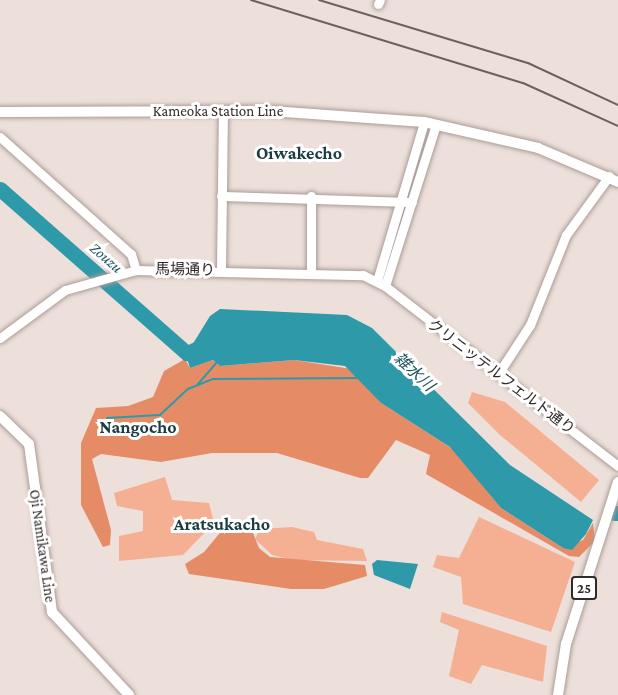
<!DOCTYPE html>
<meta charset="utf-8">
<style>
body{margin:0}
#map{position:relative;width:618px;height:695px;overflow:hidden;background:#eddfda;font-family:"Crimson Pro","Noto Sans JP",serif}
div>[style]{position:absolute}
.green>*{inset:0;background:#f5b094}
.forest>*{inset:0;background:#e58c67}
.water>*{inset:0;background:#2e99a8}
.stream>*{height:2px;margin:-1px;padding:0 1px;transform-origin:1px;border-radius:1px;background:#2e99a8}
.river>*{height:15px;margin:-7.5px;padding:0 7.5px;transform-origin:7.5px;border-radius:7.5px;background:#2e99a8}
.roads{filter:drop-shadow(0 0 2px #aa9d98) drop-shadow(0 0 2px #aa9d98)}
.tertiary>*{height:9px;margin:-4.5px;padding:0 4.5px;transform-origin:4.5px;border-radius:4.5px;background:#fff}
.secondary>*{height:10px;margin:-5px;padding:0 5px;transform-origin:5px;border-radius:5px;background:#fff}
.primary>*{height:10px;margin:-5px;padding:0 5px;transform-origin:5px;border-radius:5px;background:#fff}
.rail>*{height:2px;margin:-1px;padding:0 1px;transform-origin:1px;border-radius:1px;background:#6a625f}
span{translate:-50% -50%;white-space:nowrap;text-align:center;line-height:1.15;-webkit-text-stroke:6px #fff;paint-order:stroke}
.shield-label span{padding:2px 4px;background:#fff;border:2px solid;border-radius:4px;-webkit-text-stroke-width:0}
.shield-label{font-size:14px;color:#312b29;font-weight:700}
.street-label{font-size:15px;color:#312b29}
.water-label{font-size:16px;color:#1d565f;font-style:italic}
.quarter-label{font-size:18px;color:#1b3d42;font-weight:700}
</style>
<div id="map">
<div class="green">
<div style="clip-path:polygon(472px 392px,505px 402px,599px 480px,581px 502px,500px 435px,468px 403px)"></div>
<div style="clip-path:polygon(165px 477px,172px 500px,209px 503px,214px 523px,183px 555px,119px 561px,119px 536px,143px 531px,143px 511px,117px 506px,114px 493px)"></div>
<div style="clip-path:polygon(479px 517px,575px 562px,551px 632px,463px 604px,461px 577px,433px 567px,437px 555px,459px 558px)"></div>
<div style="clip-path:polygon(292px 527px,314px 532px,317px 540px,363px 549px,367px 561px,293px 560px,272px 555px,255px 539px,260px 529px)"></div>
<div style="clip-path:polygon(442px 612px,547px 646px,543px 682px,482px 665px,471px 684px,449px 676px,459px 630px,440px 622px)"></div>
</div>
<div class="forest">
<div style="clip-path:polygon(185px 359px,190px 368px,213px 360px,220px 366px,294px 360px,352px 369px,381px 403px,453px 449px,501px 508px,563px 548px,583px 540px,593px 523px,595px 541px,579px 557px,569px 556px,426px 474px,430px 455px,396px 440px,368px 478px,360px 478px,277px 453px,212px 453px,161px 462px,101px 454px,92px 459px,111px 530px,110px 545px,103px 547px,81px 505px,81px 443px,96px 408px,128px 406px,153px 397px,164px 371px)"></div>
<div style="clip-path:polygon(224px 528px,251px 528px,259px 548px,270px 557px,365px 565px,367px 576px,324px 589px,291px 589px,189px 574px,185px 564px,204px 552px)"></div>
</div>
<div class="water">
<div style="clip-path:polygon(220px 309px,347px 315px,372px 328px,510px 465px,593px 520px,586px 534px,572px 550px,563px 548px,501px 508px,450px 447px,381px 403px,345px 366px,294px 360px,220px 366px,213px 360px,190px 368px,186px 355px,210px 316px)"></div>
<div style="clip-path:polygon(377px 560px,418px 564px,410px 589px,374px 575px,372px 564px)"></div>
</div>
<div class="stream">
<div style="left:198px;top:384px;width:28px;rotate:-49deg"></div>
<div style="left:107px;top:418px;width:53px;rotate:-3.2deg"></div>
<div style="left:160px;top:415px;width:38px;rotate:-43deg"></div>
<div style="left:188px;top:389px;width:27px;rotate:-22deg"></div>
<div style="left:213px;top:379px;width:148px;rotate:-0.4deg"></div>
</div>
<div class="river">
<div style="left:0;top:189px;width:249px;rotate:41.3deg"></div>
<div style="left:187px;top:353px;width:17px;rotate:-24deg"></div>
<div style="left:614px;top:513px;width:4px"></div>
</div>
<div class="roads">
<div class="tertiary">
<div style="left:378px;top:4px;width:4px;rotate:-63deg"></div>
<div style="left:0;top:137px;width:176px;rotate:41.8deg"></div>
<div style="left:131px;top:254px;width:17px;rotate:73deg"></div>
<div style="left:221px;top:196px;width:191px;rotate:1.8deg"></div>
<div style="left:311px;top:196px;width:76px;rotate:90deg"></div>
<div style="left:221px;top:270px;width:159px;rotate:-89.3deg"></div>
<div style="left:377px;top:281px;width:166px;rotate:-73.5deg"></div>
<div style="left:385px;top:286px;width:170px;rotate:-72.5deg"></div>
<div style="left:0;top:338px;width:81px;rotate:-36.4deg"></div>
<div style="left:65px;top:290px;width:74px;rotate:-15.7deg"></div>
<div style="left:136px;top:270px;width:227px;rotate:1.3deg"></div>
<div style="left:363px;top:275px;width:25px;rotate:27deg"></div>
<div style="left:385px;top:286px;width:294px;rotate:37.7deg"></div>
<div style="left:498px;top:374px;width:59px;rotate:-56.9deg"></div>
<div style="left:530px;top:325px;width:97px;rotate:-68.2deg"></div>
<div style="left:566px;top:235px;width:73px;rotate:-53.9deg"></div>
</div>
<div class="secondary">
<div style="left:0;top:112px;width:271px;rotate:-0.2deg"></div>
<div style="left:271px;top:111px;width:153px;rotate:4.1deg"></div>
<div style="left:424px;top:122px;width:117px;rotate:12.8deg"></div>
<div style="left:538px;top:148px;width:87px;rotate:23deg"></div>
<div style="left:0;top:416px;width:40px;rotate:44deg"></div>
<div style="left:29px;top:444px;width:170px;rotate:82.2deg"></div>
<div style="left:52px;top:612px;width:113px;rotate:47.1deg"></div>
</div>
<div class="primary">
<div style="left:558px;top:695px;width:52px;rotate:-81.1deg"></div>
<div style="left:566px;top:644px;width:170px;rotate:-72.2deg"></div>
</div>
</div>
<div class="rail">
<div style="left:251px;top:0;width:284px;rotate:17deg"></div>
<div style="left:523px;top:83px;width:104px;rotate:24.4deg"></div>
<div style="left:319px;top:0;width:218px;rotate:16.8deg"></div>
<div style="left:528px;top:63px;width:99px;rotate:25deg"></div>
</div>
<div class="shield-label">
<span style="left:584px;top:588px">25</span>
</div>
<div class="street-label">
<span style="left:218px;top:112px">Kameoka Station Line</span>
<span style="left:185px;top:270px;rotate:1deg">馬場通り</span>
<span style="left:501px;top:377px;rotate:37deg">クリニッテルフェルド通り</span>
<span style="left:42px;top:546px;rotate:82deg">Oji Namikawa Line</span>
</div>
<div class="water-label">
<span style="left:106px;top:258px;rotate:41deg">Zouzu</span>
<span style="left:414px;top:372px;rotate:43deg">雑水川</span>
</div>
<div class="quarter-label">
<span style="left:299px;top:153px">Oiwakecho</span>
<span style="left:138px;top:427px">Nangocho</span>
<span style="left:222px;top:524px">Aratsukacho</span>
</div>
</div>
